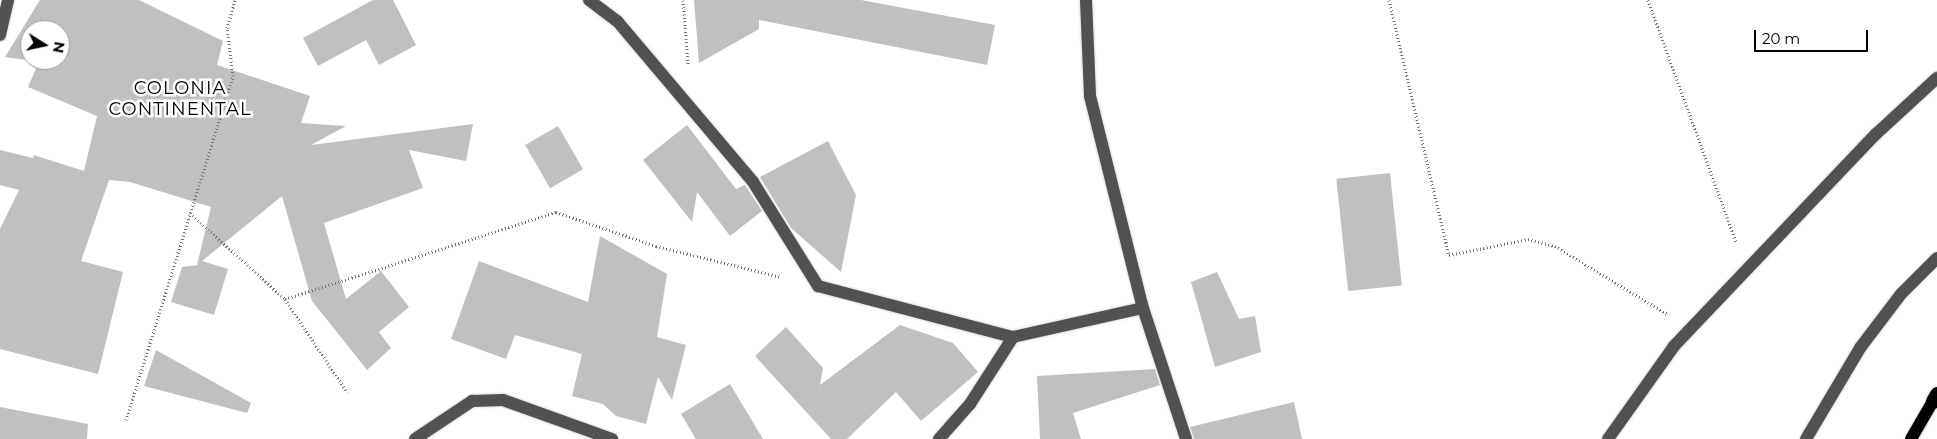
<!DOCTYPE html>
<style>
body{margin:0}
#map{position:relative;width:1937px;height:439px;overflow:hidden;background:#fff;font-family:Montserrat,sans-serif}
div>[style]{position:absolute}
.building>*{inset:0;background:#c0c0c0;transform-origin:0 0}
.path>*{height:3px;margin-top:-1.5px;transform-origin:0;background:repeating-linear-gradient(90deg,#737373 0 1px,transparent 0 3.5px)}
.roads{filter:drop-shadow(0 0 1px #dbdbdb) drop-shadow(0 0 1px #dbdbdb)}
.minor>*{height:12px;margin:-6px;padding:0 6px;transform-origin:6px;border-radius:6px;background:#515151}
.major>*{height:12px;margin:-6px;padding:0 6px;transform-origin:6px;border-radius:6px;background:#000}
.highway>*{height:15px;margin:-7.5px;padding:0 7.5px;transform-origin:7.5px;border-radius:7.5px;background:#000}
span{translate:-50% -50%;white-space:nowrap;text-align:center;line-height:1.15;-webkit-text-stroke:5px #fff;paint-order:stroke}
.neighbourhood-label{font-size:18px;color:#000;letter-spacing:1px}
.north{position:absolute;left:20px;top:20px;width:50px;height:50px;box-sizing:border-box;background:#fff;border:1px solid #999;border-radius:50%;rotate:100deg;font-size:14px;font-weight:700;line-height:20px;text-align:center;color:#000}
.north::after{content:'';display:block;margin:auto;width:18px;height:22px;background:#000;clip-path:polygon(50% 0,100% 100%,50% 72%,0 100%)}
.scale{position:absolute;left:1754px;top:30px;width:114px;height:22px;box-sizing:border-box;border:2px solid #000;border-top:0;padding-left:6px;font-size:15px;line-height:18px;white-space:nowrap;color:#000;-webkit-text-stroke:4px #fff;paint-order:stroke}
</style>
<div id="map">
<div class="building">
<div style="clip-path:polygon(evenodd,40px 0,139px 0,223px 41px,217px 65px,310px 96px,301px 123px,346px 126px,311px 145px,473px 124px,466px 161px,409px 150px,423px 188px,324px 223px,346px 299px,381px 271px,409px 307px,379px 332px,391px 348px,367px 370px,312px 301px,282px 196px,202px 261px,228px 269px,214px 315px,171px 302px,182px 267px,197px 265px,211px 207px,130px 182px,109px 180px,81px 261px,123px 272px,98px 374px,0 349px,0 229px,19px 190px,0 185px,0 150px,33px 158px,34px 155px,84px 171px,97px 116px,28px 87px,39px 62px,5px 57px,40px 0,30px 30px,60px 30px,60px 60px,30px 60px,30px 30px)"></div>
<div style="clip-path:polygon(373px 0,393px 0,416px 45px,379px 65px,366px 40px,318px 66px,303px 38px)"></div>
<div style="clip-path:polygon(694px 0,861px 0,995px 25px,987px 65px,759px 20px,759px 29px,699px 63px)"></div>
<div style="clip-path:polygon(687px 125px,736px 189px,745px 185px,762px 211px,730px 236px,697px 192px,692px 222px,643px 160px)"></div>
<div style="left:558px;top:126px;width:50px;height:38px;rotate:60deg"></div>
<div style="clip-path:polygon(828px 141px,856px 195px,841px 272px,791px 228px,760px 177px)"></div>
<div style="left:1390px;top:173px;width:113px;height:54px;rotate:84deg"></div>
<div style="clip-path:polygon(600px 236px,667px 274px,657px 337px,686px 345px,672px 400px,658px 377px,646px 424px,616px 416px,603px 404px,572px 396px,582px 354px,515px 335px,506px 359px,451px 339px,479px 261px,588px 302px)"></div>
<div style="clip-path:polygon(1217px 272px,1239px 319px,1255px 316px,1261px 352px,1215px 367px,1191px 282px)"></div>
<div style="clip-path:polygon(900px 325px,953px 343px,978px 372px,921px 421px,896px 392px,847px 439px,831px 439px,755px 356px,786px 327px,823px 368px,820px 385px)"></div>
<div style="clip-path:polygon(156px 350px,251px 403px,247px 413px,144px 386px)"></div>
<div style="clip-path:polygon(1155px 369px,1160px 385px,1073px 413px,1081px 439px,1040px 439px,1037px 376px)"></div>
<div style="clip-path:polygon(730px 384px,763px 439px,696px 439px,681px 414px)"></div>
<div style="clip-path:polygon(1294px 402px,1302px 439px,1194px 439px,1190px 427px)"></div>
<div style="clip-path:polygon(0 407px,88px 424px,87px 439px,0 439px)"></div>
</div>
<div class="path">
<div style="left:683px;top:0;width:64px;rotate:85.5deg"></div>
<div style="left:1389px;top:0;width:262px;rotate:76.8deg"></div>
<div style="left:1449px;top:255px;width:81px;rotate:-11.4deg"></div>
<div style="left:1528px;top:239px;width:28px;rotate:15deg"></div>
<div style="left:1555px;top:246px;width:133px;rotate:31.2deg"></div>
<div style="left:1648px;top:0;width:258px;rotate:70deg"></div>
<div style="left:190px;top:213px;width:128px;rotate:42.2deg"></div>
<div style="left:285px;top:299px;width:285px;rotate:-17.8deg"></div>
<div style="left:556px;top:212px;width:106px;rotate:18.8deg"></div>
<div style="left:656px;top:246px;width:129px;rotate:13.9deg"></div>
<div style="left:285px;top:299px;width:112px;rotate:56.3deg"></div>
<div style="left:126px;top:420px;width:360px;rotate:-72.7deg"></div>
<div style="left:233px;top:76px;width:48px;rotate:-97.1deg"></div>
<div style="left:227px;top:28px;width:29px;rotate:-74deg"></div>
</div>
<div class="roads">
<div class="minor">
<div style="left:589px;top:0;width:36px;rotate:37deg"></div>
<div style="left:618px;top:22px;width:209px;rotate:49.8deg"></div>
<div style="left:753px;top:182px;width:123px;rotate:58deg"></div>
<div style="left:818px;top:286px;width:202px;rotate:14.7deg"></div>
<div style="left:1013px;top:337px;width:133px;rotate:-12.6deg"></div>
<div style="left:1086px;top:0;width:96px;rotate:87.6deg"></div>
<div style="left:1090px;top:96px;width:219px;rotate:76deg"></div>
<div style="left:1143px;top:308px;width:138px;rotate:71.8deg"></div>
<div style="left:0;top:35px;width:36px;rotate:-77deg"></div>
<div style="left:415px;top:439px;width:69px;rotate:-33.7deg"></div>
<div style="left:472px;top:401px;width:31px;rotate:-2deg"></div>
<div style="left:503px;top:400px;width:116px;rotate:19.7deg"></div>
<div style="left:939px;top:439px;width:47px;rotate:-48.5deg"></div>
<div style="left:970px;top:404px;width:80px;rotate:-57.3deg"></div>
<div style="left:1608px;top:439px;width:114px;rotate:-54.6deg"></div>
<div style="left:1674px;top:346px;width:293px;rotate:-46.4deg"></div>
<div style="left:1876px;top:134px;width:83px;rotate:-42.6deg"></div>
<div style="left:1806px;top:439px;width:106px;rotate:-59.3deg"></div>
<div style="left:1860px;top:348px;width:68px;rotate:-52.8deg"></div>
<div style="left:1901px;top:294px;width:51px;rotate:-45deg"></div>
</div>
<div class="major">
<div style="left:1911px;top:439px;width:44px;rotate:-59.9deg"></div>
</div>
<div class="highway">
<div style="left:1933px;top:401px;width:8px;rotate:-60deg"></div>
</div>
</div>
<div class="neighbourhood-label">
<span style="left:180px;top:99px">COLONIA<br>CONTINENTAL</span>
</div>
<div class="north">N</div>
<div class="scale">20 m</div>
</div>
